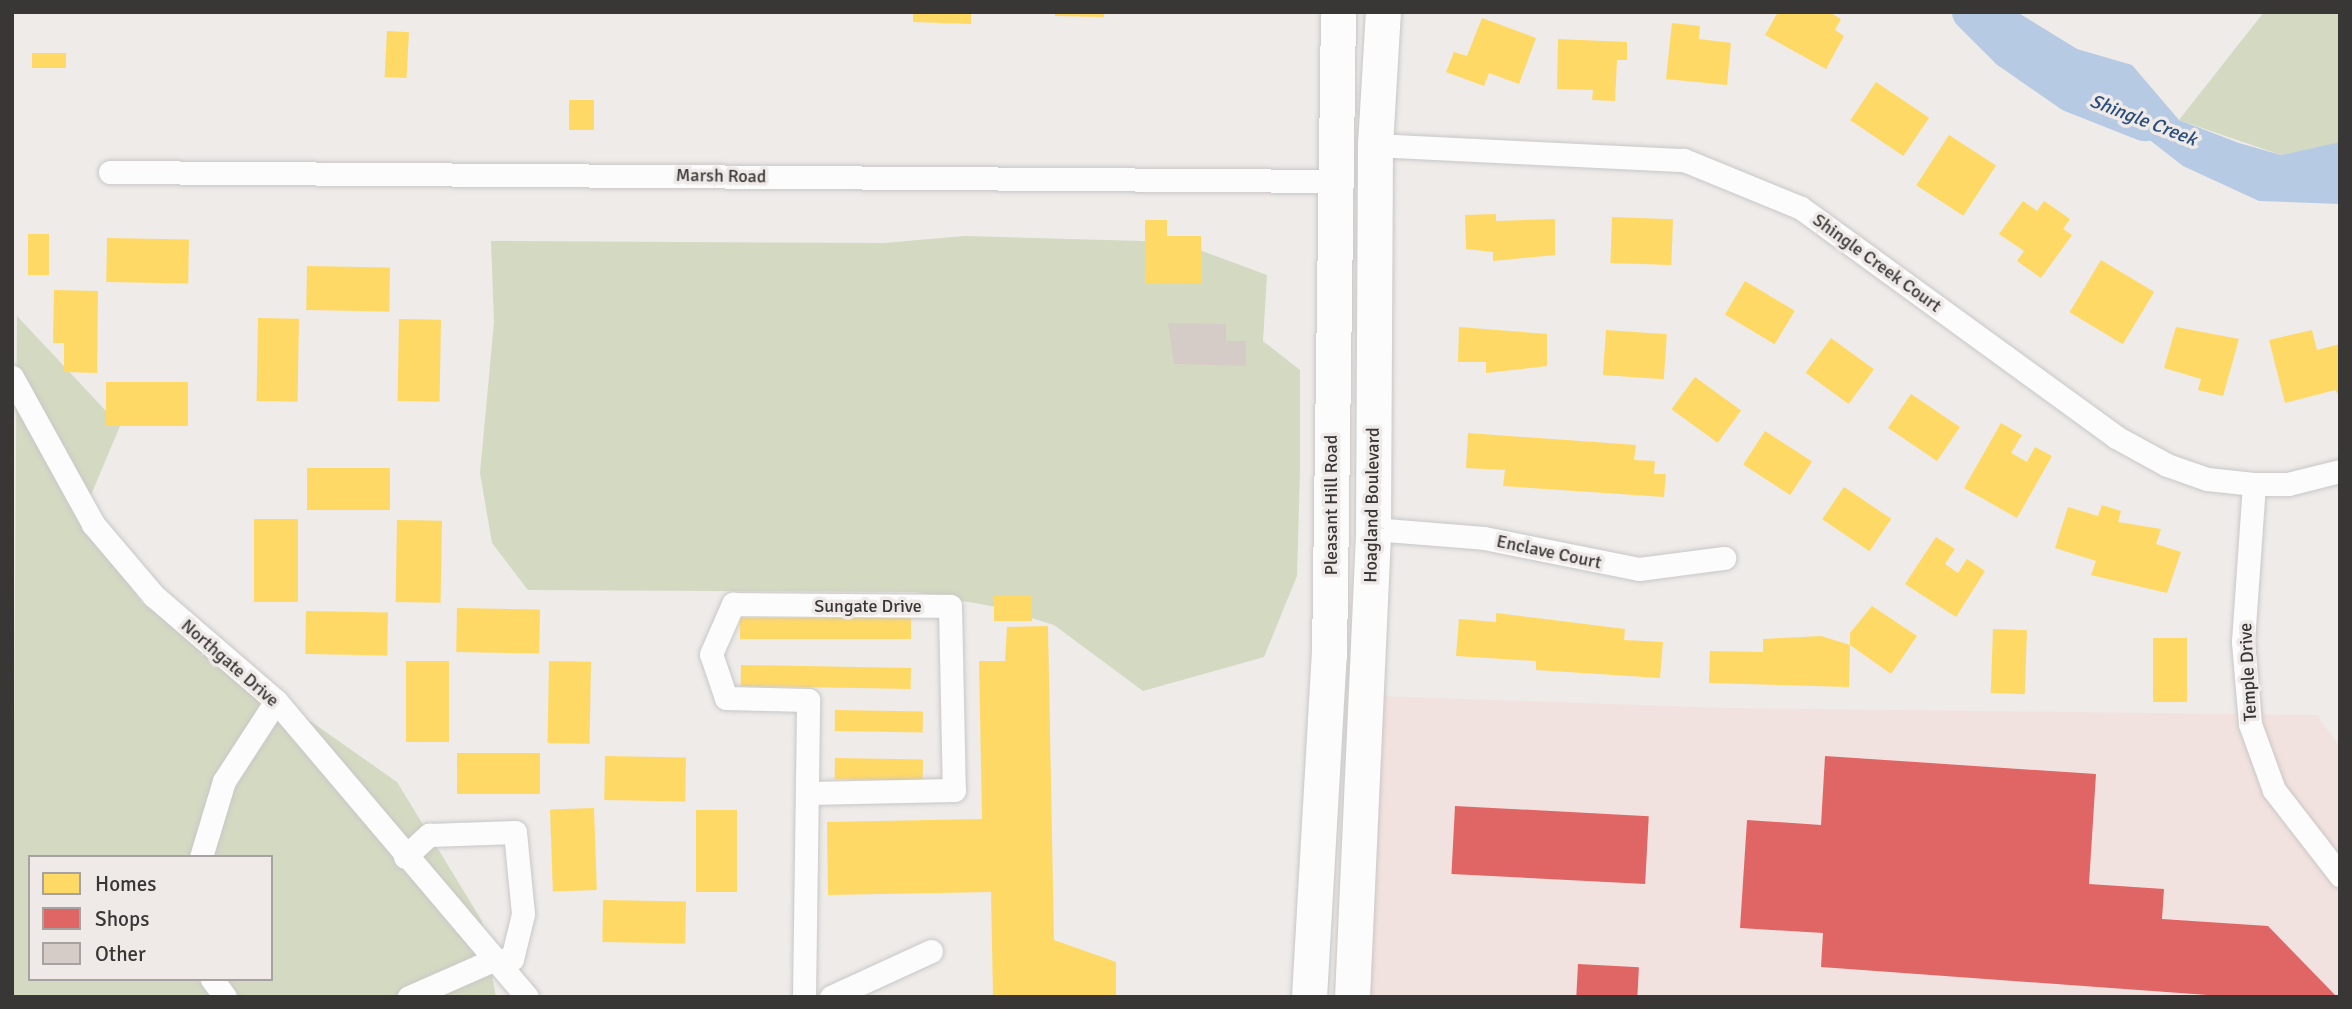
<!DOCTYPE html>
<style>
body{margin:0}
#map{position:relative;width:2352px;height:1009px;overflow:hidden;background:#eeebe9;font-family:Signika,sans-serif}
div>[style]{position:absolute}
.commercial>*{inset:0;background:#f2e2df}
.green>*{inset:0;background:#d4d9c2}
.water>*{inset:0;background:#b7cae3}
.homes>*{inset:0;background:#ffd966;transform-origin:0 0}
.shops>*{inset:0;background:#e06666;transform-origin:0 0}
.river>*{height:38px;margin:-19px;padding:0 19px;transform-origin:19px;border-radius:19px;background:#b7cae3}
.building>*{inset:0;background:#d6ccc7}
.roads{filter:drop-shadow(0 0 2px #c9c7c6) drop-shadow(0 0 2px #c9c7c6)}
.street>*{height:23px;margin:-11.5px;padding:0 11.5px;transform-origin:11.5px;border-radius:11.5px;background:#fcfcfc}
.primary>*{height:35px;margin:-17.5px;padding:0 17.5px;transform-origin:17.5px;border-radius:17.5px;background:#fcfcfc}
span{translate:-50% -50%;white-space:nowrap;text-align:center;line-height:1.15;-webkit-text-stroke:7px #efeae8;paint-order:stroke}
.street-label{font-size:18px;color:#393736}
.water-label{font-size:19px;color:#274e7d;font-style:italic}
.frame{position:absolute;inset:0;border:14px solid #393736;pointer-events:none}
.legend{position:absolute;left:28px;top:855px;width:245px;height:126px;box-sizing:border-box;background:#efeae8;border:2px solid #a6a2a1;margin:0;padding:9px 12px;list-style:none;font-size:21px;color:#393736}
.legend li{display:flex;align-items:center;gap:14px;height:35px}
.legend b{width:35px;border:2px solid #a6a2a1}
</style>
<div id="map">
<div class="commercial">
<div style="clip-path:polygon(1377px 696px,1728px 708px,2317px 715px,2340px 747px,2340px 997px,1363px 997px)"></div>
</div>
<div class="green">
<div style="clip-path:polygon(2264px 12px,2340px 12px,2338px 143px,2281px 155px,2179px 120px)"></div>
<div style="clip-path:polygon(965px 236px,1178px 242px,1267px 275px,1263px 341px,1300px 370px,1300px 470px,1297px 576px,1264px 657px,1143px 691px,1054px 625px,996px 607px,915px 592px,528px 590px,492px 543px,480px 473px,494px 322px,491px 241px,884px 243px)"></div>
<div style="clip-path:polygon(evenodd,17px 316px,120px 426px,83px 514px,142px 603px,397px 782px,482px 921px,496px 997px,12px 997px,17px 316px,30px 857px,271px 857px,271px 979px,30px 979px,30px 857px)"></div>
</div>
<div class="water">
<div style="clip-path:polygon(1957px 12px,2017px 12px,2077px 49px,2132px 65px,2179px 120px,2239px 143px,2281px 155px,2340px 142px,2340px 204px,2259px 201px,2183px 166px,2102px 103px,2033px 68px)"></div>
</div>
<div class="homes">
<div style="clip-path:polygon(913px 12px,971px 12px,971px 24px,913px 22px)"></div>
<div style="clip-path:polygon(1055px 12px,1104px 12px,1104px 17px,1055px 16px)"></div>
<div style="clip-path:polygon(1778px 12px,1829px 12px,1841px 19px,1835px 30px,1844px 36px,1826px 69px,1765px 35px)"></div>
<div style="clip-path:polygon(1482px 18px,1536px 38px,1519px 84px,1489px 73px,1484px 86px,1446px 72px,1454px 52px,1467px 56px)"></div>
<div style="clip-path:polygon(1672px 23px,1700px 26px,1699px 39px,1731px 43px,1727px 85px,1666px 79px)"></div>
<div style="left:387px;top:31px;width:22px;height:46px;rotate:3deg"></div>
<div style="clip-path:polygon(1558px 39px,1627px 42px,1627px 60px,1617px 60px,1615px 101px,1592px 100px,1593px 90px,1557px 89px)"></div>
<div style="left:32px;top:53px;width:34px;height:15px"></div>
<div style="left:1876px;top:82px;width:64px;height:46px;rotate:34deg"></div>
<div style="left:569px;top:100px;width:25px;height:30px"></div>
<div style="left:1949px;top:135px;width:56px;height:60px;rotate:33deg"></div>
<div style="clip-path:polygon(2023px 201px,2037px 211px,2044px 201px,2070px 219px,2063px 229px,2072px 235px,2041px 278px,2017px 261px,2024px 251px,1999px 234px)"></div>
<div style="clip-path:polygon(1496px 214px,1496px 221px,1555px 219px,1555px 255px,1493px 261px,1493px 252px,1466px 249px,1465px 215px)"></div>
<div style="left:1612px;top:217px;width:61px;height:46px;rotate:2deg"></div>
<div style="clip-path:polygon(1145px 220px,1167px 220px,1167px 236px,1201px 236px,1202px 283px,1145px 284px)"></div>
<div style="left:49px;top:234px;width:41px;height:21px;rotate:90deg"></div>
<div style="left:107px;top:238px;width:82px;height:44px;rotate:1deg"></div>
<div style="left:2101px;top:260px;width:62px;height:61px;rotate:31deg"></div>
<div style="left:307px;top:266px;width:83px;height:44px;rotate:1deg"></div>
<div style="left:1745px;top:281px;width:58px;height:39px;rotate:31deg"></div>
<div style="clip-path:polygon(54px 290px,98px 291px,97px 373px,64px 372px,64px 343px,53px 343px)"></div>
<div style="left:258px;top:318px;width:41px;height:83px;rotate:1deg"></div>
<div style="left:399px;top:319px;width:42px;height:82px;rotate:1deg"></div>
<div style="clip-path:polygon(1459px 327px,1547px 334px,1547px 366px,1486px 373px,1486px 362px,1458px 362px)"></div>
<div style="clip-path:polygon(2176px 327px,2239px 339px,2223px 396px,2198px 390px,2201px 379px,2164px 368px)"></div>
<div style="left:1606px;top:330px;width:61px;height:45px;rotate:4deg"></div>
<div style="clip-path:polygon(2312px 330px,2317px 350px,2340px 344px,2340px 397px,2335px 390px,2285px 403px,2269px 340px)"></div>
<div style="left:1831px;top:338px;width:53px;height:43px;rotate:36deg"></div>
<div style="left:1695px;top:377px;width:57px;height:40px;rotate:36deg"></div>
<div style="left:106px;top:382px;width:82px;height:44px"></div>
<div style="left:1911px;top:394px;width:59px;height:41px;rotate:34deg"></div>
<div style="clip-path:polygon(2001px 423px,2022px 435px,2011px 453px,2027px 462px,2035px 447px,2052px 456px,2017px 518px,1964px 488px)"></div>
<div style="left:1765px;top:431px;width:56px;height:40px;rotate:33deg"></div>
<div style="clip-path:polygon(1468px 433px,1636px 445px,1634px 460px,1655px 461px,1654px 474px,1666px 474px,1664px 497px,1503px 486px,1505px 470px,1466px 468px)"></div>
<div style="left:307px;top:468px;width:83px;height:42px"></div>
<div style="left:1844px;top:487px;width:57px;height:39px;rotate:34deg"></div>
<div style="clip-path:polygon(2102px 505px,2121px 511px,2118px 522px,2161px 529px,2156px 544px,2181px 552px,2167px 593px,2091px 575px,2096px 561px,2055px 548px,2068px 507px,2098px 516px)"></div>
<div style="left:254px;top:519px;width:44px;height:83px"></div>
<div style="left:397px;top:520px;width:45px;height:82px;rotate:1deg"></div>
<div style="clip-path:polygon(1936px 537px,1955px 549px,1945px 564px,1958px 573px,1967px 559px,1985px 571px,1956px 617px,1905px 584px)"></div>
<div style="left:994px;top:596px;width:38px;height:25px"></div>
<div style="clip-path:polygon(1872px 606px,1917px 636px,1891px 674px,1850px 645px,1849px 687px,1709px 683px,1710px 651px,1763px 652px,1763px 639px,1821px 636px,1850px 645px,1850px 633px)"></div>
<div style="left:457px;top:608px;width:83px;height:44px;rotate:1deg"></div>
<div style="left:306px;top:611px;width:82px;height:43px;rotate:1deg"></div>
<div style="clip-path:polygon(1496px 613px,1625px 629px,1624px 640px,1663px 642px,1660px 678px,1536px 670px,1536px 661px,1456px 656px,1459px 619px,1496px 622px)"></div>
<div style="left:911px;top:618px;width:21px;height:171px;rotate:90deg"></div>
<div style="clip-path:polygon(1048px 626px,1054px 940px,1116px 962px,1116px 997px,993px 997px,991px 892px,828px 895px,827px 822px,982px 819px,979px 661px,1005px 661px,1007px 627px)"></div>
<div style="left:1993px;top:629px;width:34px;height:64px;rotate:2deg"></div>
<div style="left:2153px;top:638px;width:34px;height:64px"></div>
<div style="left:406px;top:661px;width:43px;height:81px"></div>
<div style="left:549px;top:661px;width:42px;height:82px;rotate:1deg"></div>
<div style="left:741px;top:665px;width:170px;height:21px;rotate:1deg"></div>
<div style="left:835px;top:710px;width:88px;height:21px;rotate:1deg"></div>
<div style="left:457px;top:753px;width:83px;height:41px"></div>
<div style="left:605px;top:756px;width:81px;height:44px;rotate:1deg"></div>
<div style="left:835px;top:758px;width:88px;height:21px;rotate:1deg"></div>
<div style="left:594px;top:808px;width:82px;height:44px;rotate:88deg"></div>
<div style="left:696px;top:810px;width:41px;height:82px"></div>
<div style="left:603px;top:900px;width:83px;height:42px;rotate:1deg"></div>
</div>
<div class="shops">
<div style="clip-path:polygon(1825px 756px,2096px 774px,2089px 884px,2164px 889px,2162px 919px,2268px 926px,2337px 997px,2235px 997px,1821px 967px,1823px 933px,1740px 928px,1747px 820px,1821px 825px)"></div>
<div style="left:1455px;top:806px;width:194px;height:68px;rotate:3deg"></div>
<div style="left:1578px;top:964px;width:61px;height:33px;rotate:3deg"></div>
</div>
<div class="river">
<div style="left:1971px;top:12px;width:54px;rotate:45deg"></div>
<div style="left:2009px;top:50px;width:75px;rotate:34.7deg"></div>
<div style="left:2071px;top:93px;width:79px;rotate:21.7deg"></div>
</div>
<div class="building">
<div style="clip-path:polygon(1168px 323px,1226px 324px,1226px 341px,1246px 341px,1246px 366px,1174px 364px)"></div>
</div>
<div class="roads">
<div class="street">
<div style="left:1375px;top:145px;width:309px;rotate:2.8deg"></div>
<div style="left:1684px;top:160px;width:126px;rotate:22.3deg"></div>
<div style="left:1801px;top:208px;width:389px;rotate:36deg"></div>
<div style="left:2116px;top:437px;width:58px;rotate:28.8deg"></div>
<div style="left:2167px;top:465px;width:42px;rotate:19.3deg"></div>
<div style="left:2207px;top:479px;width:47px;rotate:6.1deg"></div>
<div style="left:2254px;top:484px;width:34px"></div>
<div style="left:2288px;top:484px;width:54px;rotate:-14deg"></div>
<div style="left:110px;top:172px;width:1221px;rotate:0.42deg"></div>
<div style="left:12px;top:377px;width:168px;rotate:61.1deg"></div>
<div style="left:93px;top:524px;width:94px;rotate:49.7deg"></div>
<div style="left:154px;top:596px;width:161px;rotate:40.7deg"></div>
<div style="left:276px;top:701px;width:388px;rotate:49.7deg"></div>
<div style="left:2254px;top:484px;width:158px;rotate:94deg"></div>
<div style="left:2243px;top:642px;width:82px;rotate:85.1deg"></div>
<div style="left:2250px;top:724px;width:70px;rotate:70deg"></div>
<div style="left:2274px;top:790px;width:108px;rotate:52.2deg"></div>
<div style="left:1373px;top:529px;width:111px;rotate:4.6deg"></div>
<div style="left:1484px;top:538px;width:158px;rotate:11.3deg"></div>
<div style="left:1639px;top:569px;width:86px;rotate:-7.4deg"></div>
<div style="left:201px;top:857px;width:79px;rotate:-73.2deg"></div>
<div style="left:224px;top:781px;width:95px;rotate:-57deg"></div>
<div style="left:405px;top:857px;width:33px;rotate:-43deg"></div>
<div style="left:429px;top:835px;width:86px;rotate:-2deg"></div>
<div style="left:515px;top:832px;width:82px;rotate:84.4deg"></div>
<div style="left:523px;top:914px;width:46px;rotate:103.7deg"></div>
<div style="left:512px;top:959px;width:21px;rotate:175deg"></div>
<div style="left:491px;top:961px;width:90px;rotate:156.3deg"></div>
<div style="left:212px;top:979px;width:22px;rotate:54deg"></div>
<div style="left:804px;top:997px;width:297px;rotate:-89.2deg"></div>
<div style="left:808px;top:700px;width:82px;rotate:-178.6deg"></div>
<div style="left:726px;top:698px;width:46px;rotate:-108.8deg"></div>
<div style="left:711px;top:654px;width:55px;rotate:-66.3deg"></div>
<div style="left:733px;top:604px;width:217px;rotate:0.5deg"></div>
<div style="left:950px;top:606px;width:184px;rotate:88.8deg"></div>
<div style="left:954px;top:790px;width:146px;rotate:178.8deg"></div>
<div style="left:831px;top:997px;width:110px;rotate:-24.7deg"></div>
</div>
<div class="primary">
<div style="left:1309px;top:997px;width:343px;rotate:-86.7deg"></div>
<div style="left:1329px;top:655px;width:643px;rotate:-89.2deg"></div>
<div style="left:1352px;top:997px;width:468px;rotate:-87.4deg"></div>
<div style="left:1373px;top:529px;width:384px;rotate:-89.7deg"></div>
<div style="left:1375px;top:145px;width:133px;rotate:-86.6deg"></div>
</div>
</div>
<div class="street-label">
<span style="left:721px;top:176px;rotate:1deg">Marsh Road</span>
<span style="left:1877px;top:263px;rotate:36deg">Shingle Creek Court</span>
<span style="left:1331px;top:505px;rotate:-90deg">Pleasant Hill Road</span>
<span style="left:1372px;top:505px;rotate:-89deg">Hoagland Boulevard</span>
<span style="left:1549px;top:552px;rotate:12deg">Enclave Court</span>
<span style="left:868px;top:606px">Sungate Drive</span>
<span style="left:230px;top:663px;rotate:41deg">Northgate Drive</span>
<span style="left:2248px;top:672px;rotate:-93deg">Temple Drive</span>
</div>
<div class="water-label">
<span style="left:2143px;top:121px;rotate:21deg">Shingle Creek</span>
</div>
<div class="frame"></div>
<ul class="legend">
<li><b style="height:19px;background:#ffd966"></b>Homes</li>
<li><b style="height:19px;background:#e06666"></b>Shops</li>
<li><b style="height:19px;background:#d6ccc7"></b>Other</li>
</ul>
</div>
